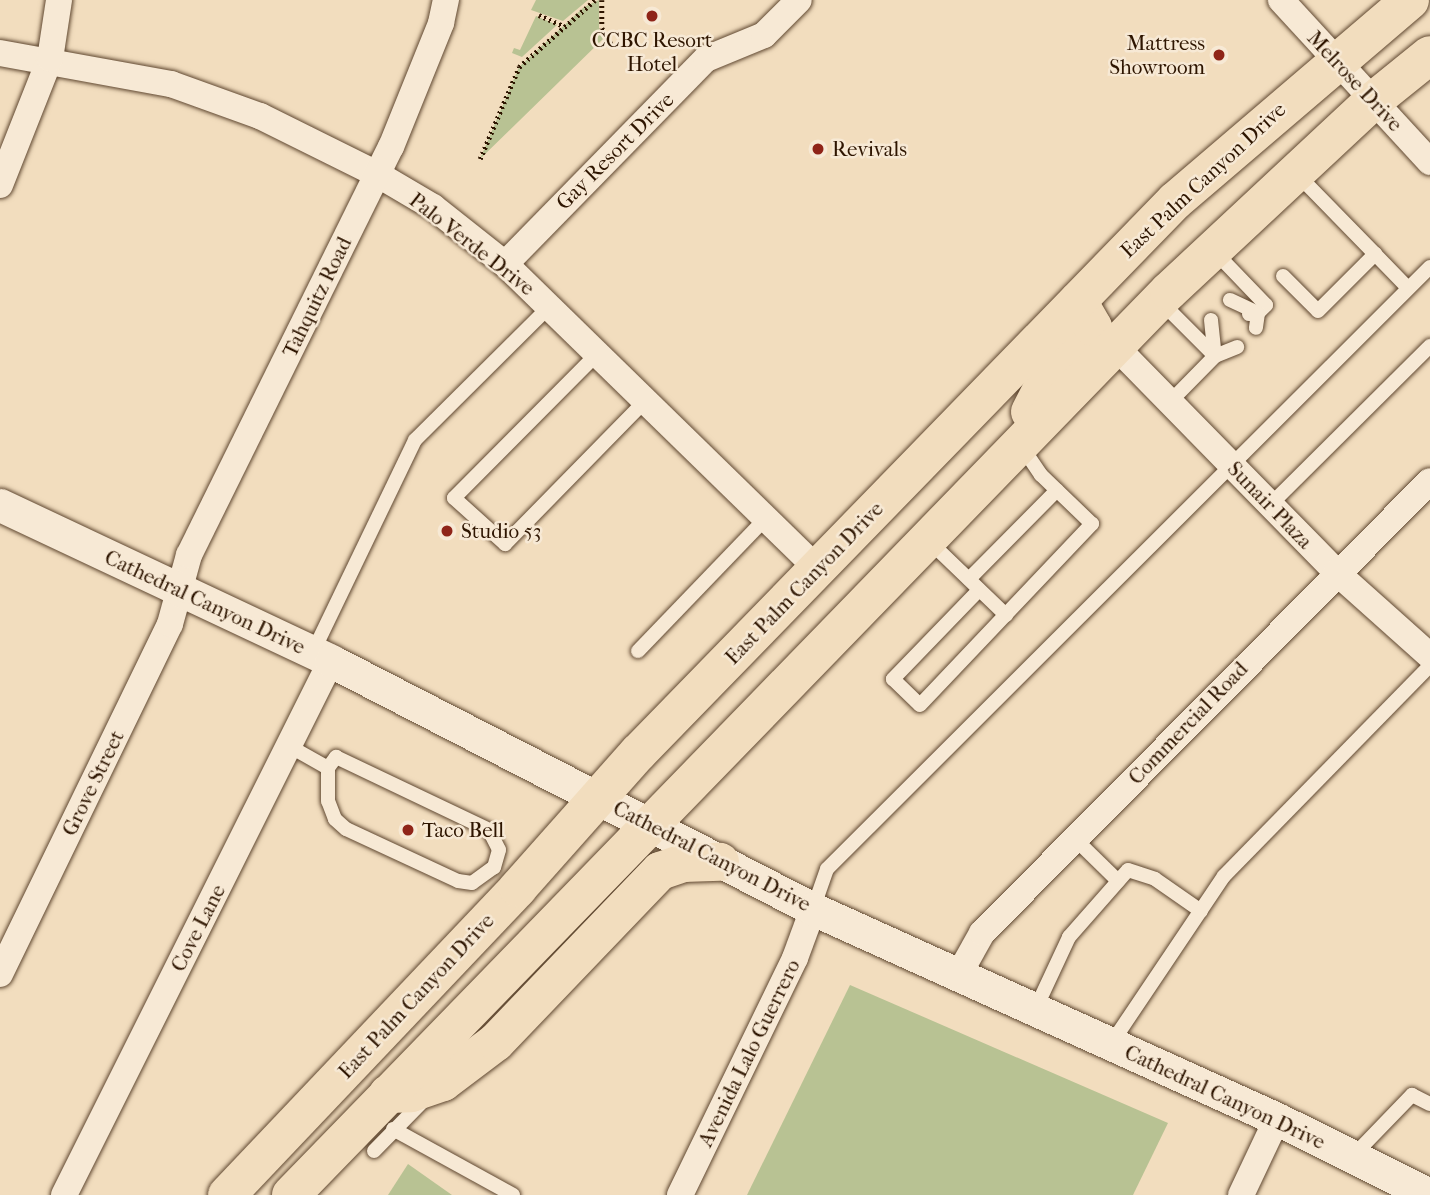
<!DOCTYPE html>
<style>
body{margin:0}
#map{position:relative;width:1430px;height:1195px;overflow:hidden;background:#f2ddbe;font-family:"IM FELL French Canon",serif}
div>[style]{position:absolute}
.green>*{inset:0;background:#b8c293}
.path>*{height:4.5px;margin-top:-2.25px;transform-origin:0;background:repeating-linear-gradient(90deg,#2e1500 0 2px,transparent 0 5.5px)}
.roads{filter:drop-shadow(0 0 2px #5f4730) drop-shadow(0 0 2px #5f4730)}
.service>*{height:14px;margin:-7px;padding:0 7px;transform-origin:7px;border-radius:7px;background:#f7e9d5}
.minor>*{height:26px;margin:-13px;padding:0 13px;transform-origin:13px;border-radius:13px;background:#f7e9d5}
.tertiary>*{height:33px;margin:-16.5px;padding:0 16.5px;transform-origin:16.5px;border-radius:16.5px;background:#f7e9d5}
.primary>*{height:38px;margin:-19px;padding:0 19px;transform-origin:19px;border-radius:19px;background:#f2ddbe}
.dots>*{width:19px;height:19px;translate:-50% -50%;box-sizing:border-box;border:4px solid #f7e9d5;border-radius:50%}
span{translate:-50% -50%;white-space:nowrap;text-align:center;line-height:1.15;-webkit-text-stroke:5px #f7e9d5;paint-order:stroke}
.poi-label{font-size:21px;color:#2e1500}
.right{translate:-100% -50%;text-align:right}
.left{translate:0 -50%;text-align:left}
.street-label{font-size:21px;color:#2e1500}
</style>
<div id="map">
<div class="green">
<div style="clip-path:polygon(536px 0,588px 0,563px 21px,531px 10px)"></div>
<div style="clip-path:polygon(599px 0,599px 28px,604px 38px,480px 159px,519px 67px,584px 7px)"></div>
<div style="clip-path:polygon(536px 16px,557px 25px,522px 57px,512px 53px,514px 48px,520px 50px)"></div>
<div style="clip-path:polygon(850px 985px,1168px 1123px,1133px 1195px,747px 1195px)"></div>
<div style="clip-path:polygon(408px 1164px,452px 1195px,388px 1195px)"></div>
</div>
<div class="path">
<div style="left:602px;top:0;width:28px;rotate:90deg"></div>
<div style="left:602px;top:28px;width:22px;rotate:60deg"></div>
<div style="left:539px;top:15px;width:27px;rotate:24deg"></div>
<div style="left:480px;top:159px;width:100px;rotate:-67deg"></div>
<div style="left:519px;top:67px;width:101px;rotate:-41.4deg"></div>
</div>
<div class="roads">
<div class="service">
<div style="left:1214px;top:251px;width:75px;rotate:46.1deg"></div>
<div style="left:1266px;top:305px;width:11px;rotate:135deg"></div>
<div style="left:1258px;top:313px;width:31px;rotate:-155deg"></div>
<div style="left:1375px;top:254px;width:47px;rotate:45.9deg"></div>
<div style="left:1283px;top:276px;width:49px;rotate:45deg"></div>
<div style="left:1318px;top:311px;width:81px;rotate:-45deg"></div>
<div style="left:1375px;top:254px;width:113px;rotate:-134.3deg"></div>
<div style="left:1161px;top:302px;width:76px;rotate:45deg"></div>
<div style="left:1215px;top:356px;width:64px;rotate:134.4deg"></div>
<div style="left:1249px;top:314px;width:9px;rotate:-6deg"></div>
<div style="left:1258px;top:313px;width:15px;rotate:98deg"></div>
<div style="left:1211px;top:320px;width:36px;rotate:84deg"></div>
<div style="left:597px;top:354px;width:203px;rotate:134.8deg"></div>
<div style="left:454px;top:498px;width:69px;rotate:42deg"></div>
<div style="left:505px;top:544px;width:200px;rotate:-45.6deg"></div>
<div style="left:1215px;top:356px;width:24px;rotate:-22deg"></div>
<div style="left:1270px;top:505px;width:226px;rotate:-44.8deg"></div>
<div style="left:929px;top:541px;width:107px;rotate:43.9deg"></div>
<div style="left:969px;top:579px;width:125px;rotate:-45.3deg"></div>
<div style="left:979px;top:590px;width:124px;rotate:134deg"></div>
<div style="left:893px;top:679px;width:37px;rotate:44deg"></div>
<div style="left:920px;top:705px;width:250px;rotate:-46.5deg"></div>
<div style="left:1092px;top:524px;width:71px;rotate:-136.1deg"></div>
<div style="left:1041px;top:475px;width:34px;rotate:-124deg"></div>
<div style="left:638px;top:651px;width:183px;rotate:-46.1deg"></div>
<div style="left:313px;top:652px;width:235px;rotate:-64.3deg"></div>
<div style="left:415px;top:440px;width:189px;rotate:-44.8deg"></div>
<div style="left:289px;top:746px;width:45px;rotate:29.4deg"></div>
<div style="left:336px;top:757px;width:170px;rotate:25.5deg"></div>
<div style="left:489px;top:830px;width:22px;rotate:63deg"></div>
<div style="left:499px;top:850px;width:18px;rotate:106deg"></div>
<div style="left:494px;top:867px;width:27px;rotate:144deg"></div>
<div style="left:472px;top:883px;width:14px;rotate:-172deg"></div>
<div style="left:458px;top:881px;width:123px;rotate:-155.1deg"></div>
<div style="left:346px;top:829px;width:15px;rotate:-138deg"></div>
<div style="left:335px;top:819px;width:19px;rotate:-111deg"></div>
<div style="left:328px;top:801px;width:33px;rotate:-90deg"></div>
<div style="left:328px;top:768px;width:14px;rotate:-54deg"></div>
<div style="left:1075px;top:839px;width:60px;rotate:44.3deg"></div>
<div style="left:813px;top:909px;width:42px;rotate:-70.7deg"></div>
<div style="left:827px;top:869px;width:852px;rotate:-44.95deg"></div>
<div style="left:1035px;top:1010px;width:81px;rotate:-65deg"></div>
<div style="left:1069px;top:937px;width:89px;rotate:-48.6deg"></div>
<div style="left:1128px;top:870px;width:28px;rotate:18deg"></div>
<div style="left:1155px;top:879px;width:56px;rotate:34.8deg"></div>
<div style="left:1111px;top:1044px;width:202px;rotate:-56.1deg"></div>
<div style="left:1224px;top:876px;width:294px;rotate:-45.6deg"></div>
<div style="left:393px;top:1129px;width:137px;rotate:28.8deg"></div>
<div style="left:374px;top:1151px;width:71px;rotate:-45.6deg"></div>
<div style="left:1353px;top:1156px;width:85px;rotate:-46deg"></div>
<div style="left:1412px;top:1095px;width:20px;rotate:27deg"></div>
</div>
<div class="minor">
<div style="left:1281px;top:0;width:220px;rotate:47.4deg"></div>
<div style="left:0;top:53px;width:174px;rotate:10.3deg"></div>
<div style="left:171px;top:84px;width:95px;rotate:19.8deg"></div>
<div style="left:260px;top:116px;width:131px;rotate:26.4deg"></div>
<div style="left:377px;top:174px;width:65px;rotate:30.5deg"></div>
<div style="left:433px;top:207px;width:92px;rotate:38.4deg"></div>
<div style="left:505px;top:264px;width:437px;rotate:44.3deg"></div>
<div style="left:0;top:185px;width:136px;rotate:-68.4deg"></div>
<div style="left:50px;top:59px;width:60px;rotate:-81.3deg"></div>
<div style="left:505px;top:264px;width:287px;rotate:-45.6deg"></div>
<div style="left:706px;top:59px;width:63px;rotate:-22.5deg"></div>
<div style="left:764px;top:35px;width:49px;rotate:-45deg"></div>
<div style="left:1117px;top:348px;width:313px;rotate:45.6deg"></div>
<div style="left:1336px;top:572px;width:126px;rotate:41.8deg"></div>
<div style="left:0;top:974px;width:389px;rotate:-64.1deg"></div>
<div style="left:170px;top:624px;width:72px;rotate:-74.6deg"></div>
<div style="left:189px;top:555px;width:455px;rotate:-63.7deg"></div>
<div style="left:391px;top:147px;width:134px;rotate:-68deg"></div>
<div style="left:441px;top:23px;width:24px;rotate:-78deg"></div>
<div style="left:958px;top:976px;width:49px;rotate:-60.8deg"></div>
<div style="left:982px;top:933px;width:636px;rotate:-45.25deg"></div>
<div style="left:64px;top:1195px;width:597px;rotate:-63.43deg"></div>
<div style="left:680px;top:1195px;width:263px;rotate:-64.1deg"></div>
<div style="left:795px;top:958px;width:52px;rotate:-69.8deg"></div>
<div style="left:1241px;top:1195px;width:84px;rotate:-64.7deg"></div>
</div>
<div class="tertiary">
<div style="left:0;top:505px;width:366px;rotate:25.2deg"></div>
<div style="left:331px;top:661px;width:542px;rotate:27.23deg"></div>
<div style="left:813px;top:909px;width:509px;rotate:24.35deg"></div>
<div style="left:1277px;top:1119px;width:171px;rotate:26.4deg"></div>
</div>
<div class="primary">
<div style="left:1030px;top:412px;width:28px;rotate:-63deg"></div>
<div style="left:1043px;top:387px;width:78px;rotate:-50.2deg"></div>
<div style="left:1093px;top:327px;width:30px;rotate:-120deg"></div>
<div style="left:388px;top:1094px;width:23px;rotate:-2deg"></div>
<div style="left:411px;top:1093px;width:34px;rotate:-19deg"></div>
<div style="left:443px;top:1082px;width:66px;rotate:-37deg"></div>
<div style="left:496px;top:1042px;width:237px;rotate:-46.2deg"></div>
<div style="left:660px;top:871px;width:24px;rotate:-19deg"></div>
<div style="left:683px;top:863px;width:37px;rotate:-2deg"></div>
<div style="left:227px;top:1195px;width:423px;rotate:-46.5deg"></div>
<div style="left:518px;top:888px;width:181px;rotate:-48.4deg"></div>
<div style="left:638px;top:753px;width:770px;rotate:-45.79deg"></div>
<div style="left:1175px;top:201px;width:309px;rotate:-40.5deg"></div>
<div style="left:291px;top:1195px;width:1260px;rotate:-45.84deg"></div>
<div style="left:1169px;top:291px;width:279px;rotate:-43deg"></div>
<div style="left:1373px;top:101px;width:73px;rotate:-38.9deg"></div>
</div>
</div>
<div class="dots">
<div style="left:652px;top:16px;background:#8f2418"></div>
<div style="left:1219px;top:55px;background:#8f2418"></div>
<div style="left:818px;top:149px;background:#8f2418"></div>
<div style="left:447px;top:531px;background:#8f2418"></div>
<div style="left:408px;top:830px;background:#8f2418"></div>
</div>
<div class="poi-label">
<span style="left:652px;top:52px">CCBC Resort<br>Hotel</span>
<span class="right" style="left:1205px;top:55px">Mattress<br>Showroom</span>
<span class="left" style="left:832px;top:149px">Revivals</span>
<span class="left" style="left:461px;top:531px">Studio 53</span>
<span class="left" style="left:422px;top:830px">Taco Bell</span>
</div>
<div class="street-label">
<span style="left:1355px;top:81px;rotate:47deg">Melrose Drive</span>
<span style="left:615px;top:151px;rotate:-45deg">Gay Resort Drive</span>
<span style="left:1203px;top:180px;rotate:-43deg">East Palm Canyon Drive</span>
<span style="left:472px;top:244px;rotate:38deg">Palo Verde Drive</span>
<span style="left:317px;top:297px;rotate:-64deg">Tahquitz Road</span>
<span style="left:1270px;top:505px;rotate:46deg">Sunair Plaza</span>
<span style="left:804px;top:583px;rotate:-46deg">East Palm Canyon Drive</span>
<span style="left:205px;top:602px;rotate:25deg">Cathedral Canyon Drive</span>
<span style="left:1188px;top:723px;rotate:-46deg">Commercial Road</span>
<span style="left:93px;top:783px;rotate:-64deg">Grove Street</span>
<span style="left:712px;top:856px;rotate:27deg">Cathedral Canyon Drive</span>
<span style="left:198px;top:928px;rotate:-63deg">Cove Lane</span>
<span style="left:416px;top:996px;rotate:-47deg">East Palm Canyon Drive</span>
<span style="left:749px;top:1053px;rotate:-64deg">Avenida Lalo Guerrero</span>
<span style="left:1225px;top:1097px;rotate:25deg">Cathedral Canyon Drive</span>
</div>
</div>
